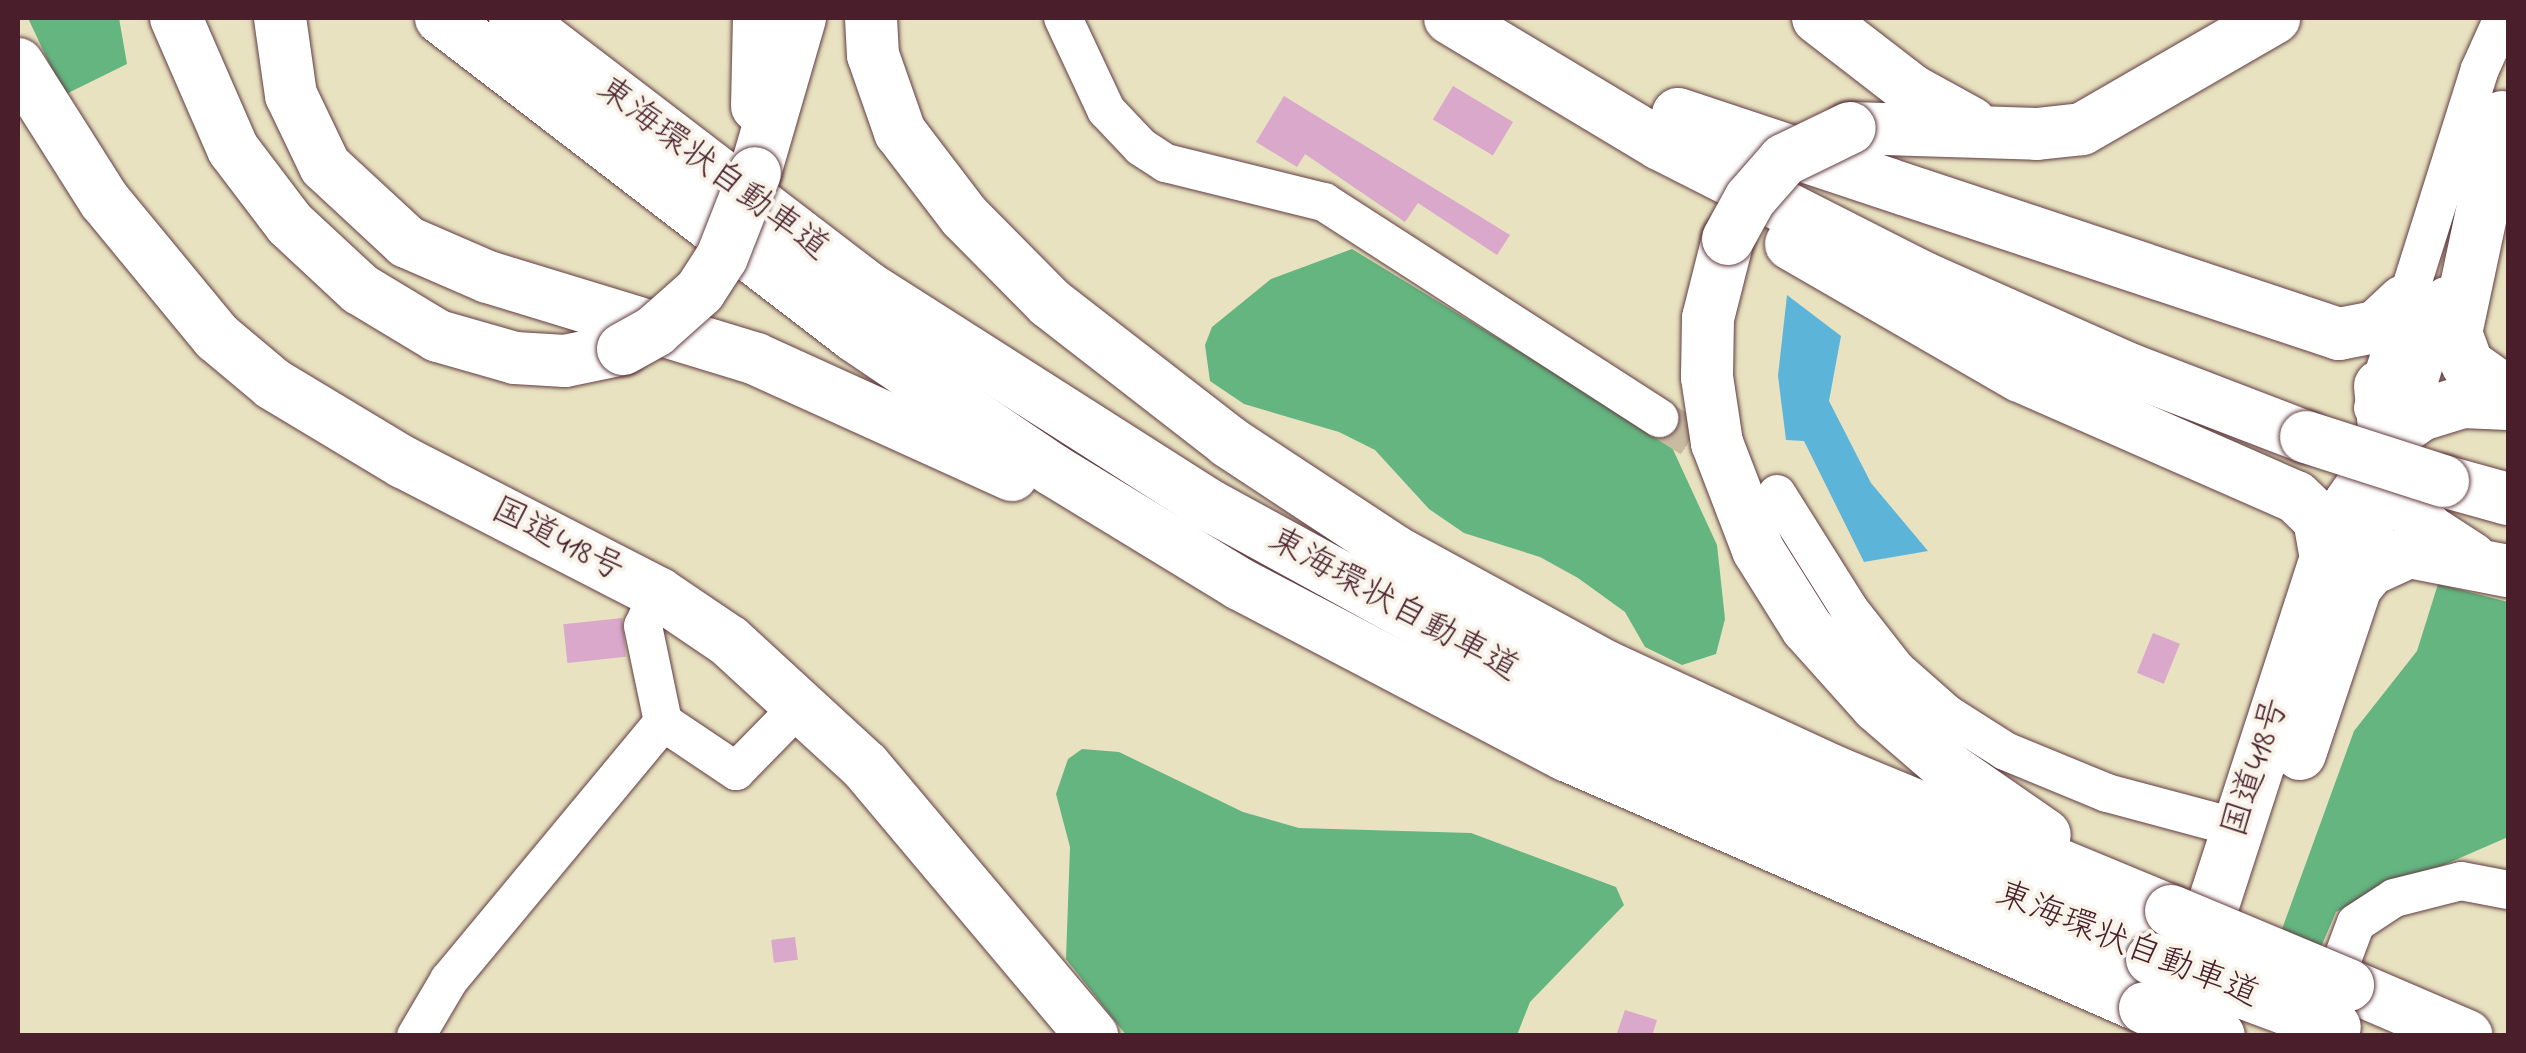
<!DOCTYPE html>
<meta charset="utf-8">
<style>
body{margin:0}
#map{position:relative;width:2526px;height:1053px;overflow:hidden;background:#e8e2c0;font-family:"Indie Flower","Klee One",sans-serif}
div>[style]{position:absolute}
.forest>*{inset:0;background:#64b580}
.water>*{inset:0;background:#5cb5d9}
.building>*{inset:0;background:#d9a8ca;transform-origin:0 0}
.minor-tunnel>*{height:38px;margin-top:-19px;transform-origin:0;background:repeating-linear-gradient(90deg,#c8bba2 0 38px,transparent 0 57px)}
.roads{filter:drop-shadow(0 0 2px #623c41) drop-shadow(0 0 2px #623c41)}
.minor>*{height:38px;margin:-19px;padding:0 19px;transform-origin:19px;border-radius:19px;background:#fff}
.highway>*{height:52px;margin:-26px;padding:0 26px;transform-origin:26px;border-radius:26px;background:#fff}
.bridges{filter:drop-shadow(0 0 2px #623c41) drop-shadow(0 0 2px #623c41)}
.highway-bridge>*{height:52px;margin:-26px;padding:0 26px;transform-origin:26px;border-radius:26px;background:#fff}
span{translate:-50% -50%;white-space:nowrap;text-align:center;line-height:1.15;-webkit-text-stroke:8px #f7f3e8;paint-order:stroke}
.street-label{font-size:35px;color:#4a1f2b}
.frame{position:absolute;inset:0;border:20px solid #4a1f2b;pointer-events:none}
</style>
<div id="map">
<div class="forest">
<div style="clip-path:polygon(28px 18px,119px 18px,127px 64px,64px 95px)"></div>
<div style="clip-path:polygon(1352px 249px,1670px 443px,1717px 545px,1725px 619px,1716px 654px,1682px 665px,1645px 647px,1625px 612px,1578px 578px,1540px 557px,1464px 533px,1429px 509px,1375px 450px,1339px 432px,1244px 404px,1210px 381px,1205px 345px,1212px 327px,1271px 279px)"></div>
<div style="clip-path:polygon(2438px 584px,2508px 602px,2508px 837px,2336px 912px,2321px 947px,2282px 929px,2354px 731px,2417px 651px)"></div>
<div style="clip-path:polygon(1082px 749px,1119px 752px,1243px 812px,1299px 828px,1471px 833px,1616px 887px,1624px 905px,1530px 1002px,1517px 1035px,1126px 1035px,1066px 959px,1070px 847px,1056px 794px,1068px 759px)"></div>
</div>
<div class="water">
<div style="clip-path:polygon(1787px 295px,1841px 336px,1829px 401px,1871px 483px,1928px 551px,1864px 562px,1804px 441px,1786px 440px,1778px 376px)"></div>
</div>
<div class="building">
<div style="left:1453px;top:86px;width:70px;height:39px;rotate:31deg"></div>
<div style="clip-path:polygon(1284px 96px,1510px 235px,1497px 255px,1418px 203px,1405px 222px,1305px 154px,1297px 167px,1256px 142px)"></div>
<div style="left:622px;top:618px;width:39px;height:59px;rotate:84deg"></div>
<div style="left:2153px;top:633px;width:29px;height:43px;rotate:22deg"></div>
<div style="left:795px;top:937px;width:23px;height:24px;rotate:83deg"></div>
<div style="clip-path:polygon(1625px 1010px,1657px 1020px,1652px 1036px,1616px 1036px)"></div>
</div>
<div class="minor-tunnel">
<div style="left:1659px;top:418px;width:88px;rotate:32.4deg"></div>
</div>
<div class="roads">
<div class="minor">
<div style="left:1063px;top:18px;width:102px;rotate:64.9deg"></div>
<div style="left:1106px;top:110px;width:51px;rotate:46.6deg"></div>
<div style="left:1141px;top:147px;width:30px;rotate:33deg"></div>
<div style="left:1166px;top:163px;width:163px;rotate:13.9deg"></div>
<div style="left:1324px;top:202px;width:399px;rotate:32.8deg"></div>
<div style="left:2373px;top:408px;width:355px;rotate:-72.5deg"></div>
<div style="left:2480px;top:69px;width:56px;rotate:-65.7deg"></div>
<div style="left:1777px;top:494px;width:136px;rotate:57.9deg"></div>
<div style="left:1849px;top:609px;width:76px;rotate:51.9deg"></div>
<div style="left:1896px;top:669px;width:68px;rotate:41.4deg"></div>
<div style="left:1947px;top:714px;width:69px;rotate:32.5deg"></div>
<div style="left:2005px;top:751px;width:110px;rotate:22.4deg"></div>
<div style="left:2107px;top:793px;width:136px;rotate:15deg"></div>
<div style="left:2356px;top:587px;width:304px;rotate:-73deg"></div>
<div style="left:658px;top:593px;width:36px;rotate:114deg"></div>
<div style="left:643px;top:626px;width:98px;rotate:78.2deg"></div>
<div style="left:663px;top:722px;width:88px;rotate:33.9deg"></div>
<div style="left:736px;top:771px;width:64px;rotate:-45.6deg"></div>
<div style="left:2327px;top:1000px;width:82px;rotate:-69.4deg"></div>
<div style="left:2356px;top:923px;width:45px;rotate:-33.3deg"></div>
<div style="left:2394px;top:898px;width:69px;rotate:-14.2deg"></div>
<div style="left:2461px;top:881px;width:48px;rotate:10.8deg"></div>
<div style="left:416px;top:1036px;width:65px;rotate:-59.5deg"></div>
<div style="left:449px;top:980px;width:335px;rotate:-50.3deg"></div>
</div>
<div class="highway">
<div style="left:176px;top:18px;width:143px;rotate:66.5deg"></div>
<div style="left:233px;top:149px;width:94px;rotate:52.8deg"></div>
<div style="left:290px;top:224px;width:96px;rotate:42.9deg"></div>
<div style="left:360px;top:289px;width:91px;rotate:31.1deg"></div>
<div style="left:438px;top:336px;width:80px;rotate:15.9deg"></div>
<div style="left:515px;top:358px;width:50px;rotate:3.4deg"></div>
<div style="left:565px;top:361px;width:59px;rotate:-11.7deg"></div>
<div style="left:280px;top:18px;width:78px;rotate:81.9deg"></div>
<div style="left:291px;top:95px;width:79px;rotate:64.4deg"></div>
<div style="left:325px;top:166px;width:112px;rotate:42.8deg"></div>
<div style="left:407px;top:242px;width:88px;rotate:23.4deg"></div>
<div style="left:488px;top:277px;width:280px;rotate:17deg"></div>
<div style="left:756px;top:359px;width:281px;rotate:24.4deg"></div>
<div style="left:441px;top:18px;width:522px;rotate:37.53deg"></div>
<div style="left:855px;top:336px;width:239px;rotate:34.1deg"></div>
<div style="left:1053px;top:470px;width:219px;rotate:31.4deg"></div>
<div style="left:1240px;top:584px;width:368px;rotate:27.7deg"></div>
<div style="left:1566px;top:755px;width:632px;rotate:23.6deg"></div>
<div style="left:515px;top:18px;width:444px;rotate:37.4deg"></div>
<div style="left:868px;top:288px;width:402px;rotate:32.5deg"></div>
<div style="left:1207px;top:504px;width:371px;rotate:28.7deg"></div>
<div style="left:1532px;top:682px;width:205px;rotate:26.3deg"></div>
<div style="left:1716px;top:773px;width:474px;rotate:23.1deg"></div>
<div style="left:871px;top:18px;width:37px;rotate:87deg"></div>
<div style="left:873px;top:55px;width:82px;rotate:70.7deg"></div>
<div style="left:900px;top:132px;width:106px;rotate:52.7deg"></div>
<div style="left:964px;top:216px;width:122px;rotate:45.3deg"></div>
<div style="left:1050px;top:303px;width:227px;rotate:37.8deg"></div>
<div style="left:1229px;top:442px;width:198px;rotate:33.4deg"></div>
<div style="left:1394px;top:551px;width:243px;rotate:28.6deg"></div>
<div style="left:1607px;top:667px;width:251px;rotate:24.7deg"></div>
<div style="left:1835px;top:772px;width:364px;rotate:22.5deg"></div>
<div style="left:1450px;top:18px;width:245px;rotate:31deg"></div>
<div style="left:1660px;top:144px;width:292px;rotate:26.9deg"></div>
<div style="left:1920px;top:276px;width:229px;rotate:24deg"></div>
<div style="left:2129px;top:369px;width:190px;rotate:21deg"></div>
<div style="left:1818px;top:18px;width:118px;rotate:37.7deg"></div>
<div style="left:1911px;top:90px;width:68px;rotate:28.8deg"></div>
<div style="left:18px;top:64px;width:161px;rotate:57.7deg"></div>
<div style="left:104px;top:200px;width:178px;rotate:50.5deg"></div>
<div style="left:217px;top:337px;width:73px;rotate:40deg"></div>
<div style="left:273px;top:384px;width:152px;rotate:31deg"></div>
<div style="left:403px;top:462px;width:287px;rotate:27.2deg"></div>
<div style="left:658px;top:593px;width:86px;rotate:34.1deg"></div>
<div style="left:729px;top:641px;width:185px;rotate:42.6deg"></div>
<div style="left:865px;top:766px;width:353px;rotate:49.9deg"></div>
<div style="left:757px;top:106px;width:88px;rotate:-88.7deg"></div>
<div style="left:1678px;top:114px;width:697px;rotate:18.41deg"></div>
<div style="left:2339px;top:334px;width:38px;rotate:-11deg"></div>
<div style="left:2376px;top:327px;width:38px;rotate:-43deg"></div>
<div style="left:2502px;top:117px;width:221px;rotate:102deg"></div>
<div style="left:2456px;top:333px;width:33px;rotate:70deg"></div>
<div style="left:2467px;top:364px;width:50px;rotate:35.3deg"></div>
<div style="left:1850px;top:128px;width:187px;rotate:1.8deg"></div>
<div style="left:2037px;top:134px;width:45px;rotate:-6.3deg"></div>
<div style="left:2082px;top:129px;width:222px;rotate:-30deg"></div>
<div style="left:755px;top:173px;width:161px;rotate:-73.8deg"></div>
<div style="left:1728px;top:239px;width:81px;rotate:104.2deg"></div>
<div style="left:1708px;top:318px;width:59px;rotate:91deg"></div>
<div style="left:1707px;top:377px;width:67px;rotate:81.4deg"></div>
<div style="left:1717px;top:443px;width:115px;rotate:69deg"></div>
<div style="left:1758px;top:550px;width:92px;rotate:57.9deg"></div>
<div style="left:1807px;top:628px;width:105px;rotate:48.1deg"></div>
<div style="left:1877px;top:706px;width:98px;rotate:40.9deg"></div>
<div style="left:1951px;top:770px;width:114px;rotate:34.7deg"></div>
<div style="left:1791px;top:244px;width:264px;rotate:30deg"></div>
<div style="left:2020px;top:376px;width:301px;rotate:23.7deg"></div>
<div style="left:2296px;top:497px;width:32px;rotate:44deg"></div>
<div style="left:2319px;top:519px;width:40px;rotate:80deg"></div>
<div style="left:2380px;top:386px;width:63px;rotate:84.6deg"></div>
<div style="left:2386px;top:449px;width:54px;rotate:72.9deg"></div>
<div style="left:2402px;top:501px;width:40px;rotate:48deg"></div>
<div style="left:2429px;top:531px;width:50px;rotate:32.7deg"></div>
<div style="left:2443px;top:481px;width:67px;rotate:15.5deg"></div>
<div style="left:2300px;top:754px;width:176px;rotate:-71.5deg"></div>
<div style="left:2356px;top:587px;width:22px;rotate:-51deg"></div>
<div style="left:2370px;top:570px;width:43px;rotate:-24.8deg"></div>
<div style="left:2409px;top:552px;width:101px;rotate:10.9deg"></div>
<div style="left:2193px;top:967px;width:430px;rotate:-72deg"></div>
<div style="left:2326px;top:558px;width:60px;rotate:-66.4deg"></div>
<div style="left:2350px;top:503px;width:90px;rotate:-55.4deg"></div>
<div style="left:2401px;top:429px;width:24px;rotate:-35deg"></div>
<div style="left:2421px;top:415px;width:44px;rotate:-17.2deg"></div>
<div style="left:2463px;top:402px;width:45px;rotate:2.5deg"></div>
<div style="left:2348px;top:985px;width:129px;rotate:23.2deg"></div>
</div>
</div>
<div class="bridges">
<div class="highway-bridge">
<div style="left:1728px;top:239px;width:46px;rotate:-61.2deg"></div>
<div style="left:1750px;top:199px;width:52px;rotate:-48.9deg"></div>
<div style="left:1784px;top:160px;width:73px;rotate:-25.9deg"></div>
<div style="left:623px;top:349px;width:37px;rotate:-29deg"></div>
<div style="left:655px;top:331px;width:60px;rotate:-41.6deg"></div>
<div style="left:700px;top:291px;width:40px;rotate:-57.1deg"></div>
<div style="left:722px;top:257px;width:90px;rotate:-68.6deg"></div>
<div style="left:2306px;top:437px;width:144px;rotate:17.8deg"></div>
<div style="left:2171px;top:911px;width:192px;rotate:22.7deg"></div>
<div style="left:2152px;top:959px;width:195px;rotate:20.4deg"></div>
<div style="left:2145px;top:1008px;width:79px;rotate:20.7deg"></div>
</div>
</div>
<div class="street-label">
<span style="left:712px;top:170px;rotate:37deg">東海環状自動車道</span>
<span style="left:557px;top:541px;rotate:27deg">国道418号</span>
<span style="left:1393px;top:606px;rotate:29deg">東海環状自動車道</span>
<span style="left:2257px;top:768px;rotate:-72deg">国道418号</span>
<span style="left:2127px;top:946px;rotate:22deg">東海環状自動車道</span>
</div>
<div class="frame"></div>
</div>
